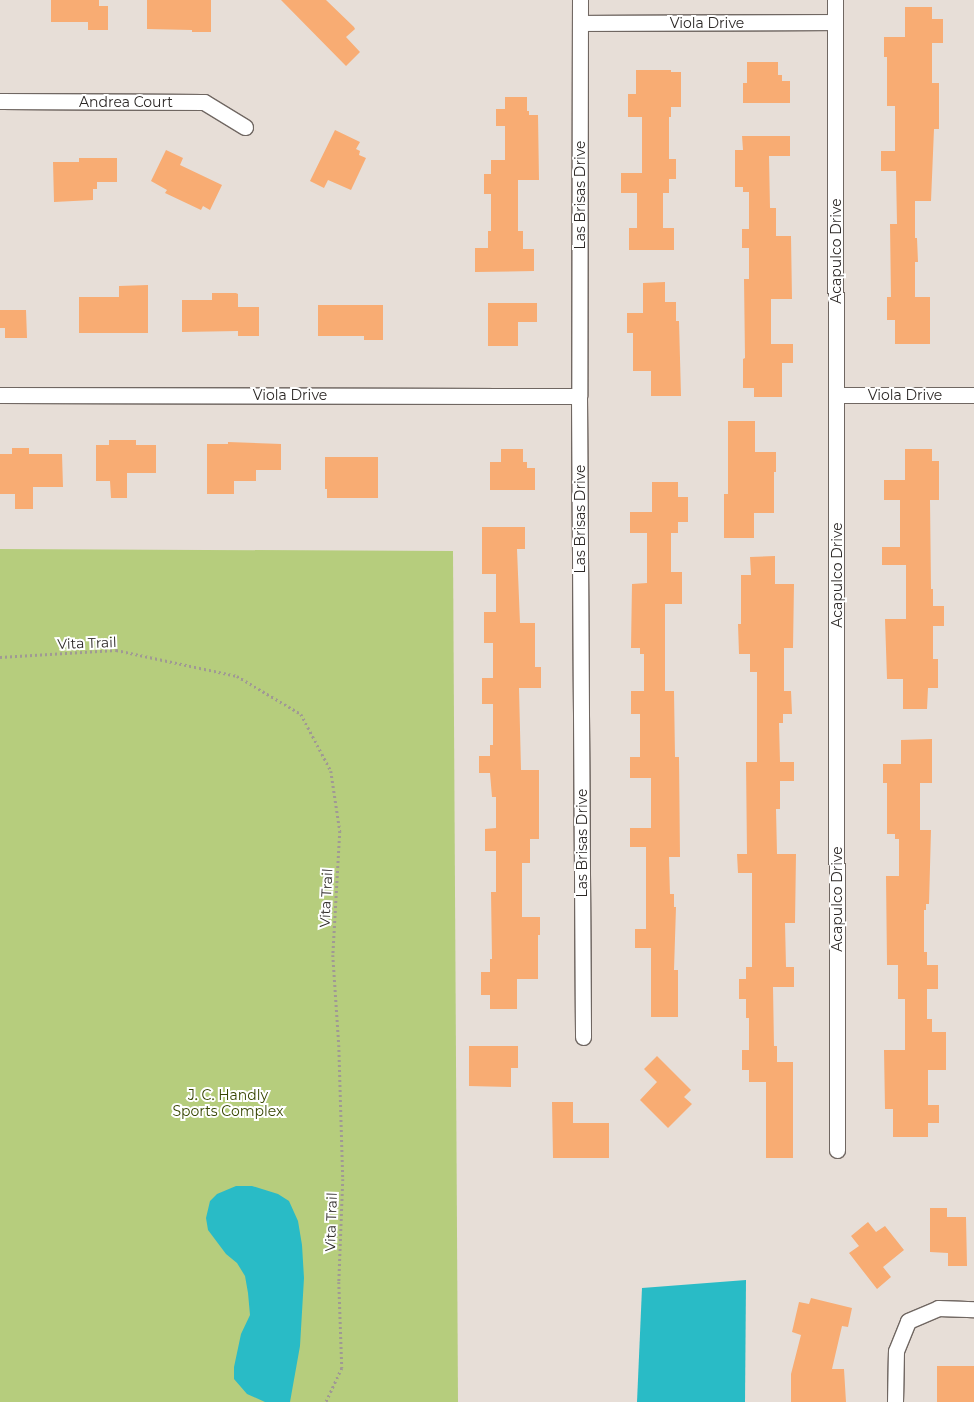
<!DOCTYPE html>
<style>
body{margin:0}
#map{position:relative;width:974px;height:1402px;overflow:hidden;background:#e7ded7;font-family:Montserrat,sans-serif}
div>[style]{position:absolute}
.green>*{inset:0;background:#b6cd7d}
.water>*{inset:0;background:#29bbc6}
.building>*{inset:0;background:#f8ac73}
.path>*{height:2.5px;margin-top:-1.25px;transform-origin:0;background:repeating-linear-gradient(90deg,#a09994 0 2px,transparent 0 5px)}
.roads{filter:drop-shadow(1px 0 #706762) drop-shadow(-1px 0 #706762) drop-shadow(0 1px #706762) drop-shadow(0 -1px #706762)}
.minor>*{height:15px;margin:-7.5px;padding:0 7.5px;transform-origin:7.5px;border-radius:7.5px;background:#fff}
span{translate:-50% -50%;white-space:nowrap;text-align:center;line-height:1.15;-webkit-text-stroke:4px #fff;paint-order:stroke}
.street-label{font-size:14px;color:#2c2826}
.park-label{font-size:14px;color:#384603}
</style>
<div id="map">
<div class="green">
<div style="clip-path:polygon(0 549px,453px 551px,458px 1402px,0 1402px)"></div>
</div>
<div class="water">
<div style="clip-path:polygon(236px 1186px,252px 1186px,278px 1194px,289px 1201px,298px 1221px,302px 1245px,304px 1278px,300px 1346px,290px 1402px,265px 1402px,247px 1394px,234px 1379px,234px 1367px,241px 1334px,250px 1315px,248px 1293px,245px 1276px,237px 1263px,226px 1254px,208px 1230px,206px 1218px,210px 1201px,217px 1194px)"></div>
<div style="clip-path:polygon(746px 1280px,745px 1402px,637px 1402px,642px 1288px)"></div>
</div>
<div class="building">
<div style="clip-path:polygon(51px 0,99px 0,99px 6px,108px 6px,108px 30px,88px 30px,88px 22px,51px 22px)"></div>
<div style="clip-path:polygon(147px 0,211px 0,211px 32px,192px 32px,192px 30px,147px 29px)"></div>
<div style="clip-path:polygon(281px 0,326px 0,354px 27px,355px 29px,346px 37px,360px 52px,346px 66px)"></div>
<div style="clip-path:polygon(905px 7px,932px 7px,932px 19px,943px 19px,943px 43px,932px 43px,932px 83px,939px 83px,939px 129px,934px 129px,931px 201px,915px 201px,915px 238px,917px 238px,918px 262px,915px 262px,915px 297px,930px 297px,930px 344px,895px 344px,895px 320px,887px 320px,887px 297px,891px 297px,890px 224px,897px 224px,896px 171px,881px 171px,881px 151px,895px 151px,895px 106px,887px 106px,887px 57px,884px 57px,884px 37px,905px 37px)"></div>
<div style="clip-path:polygon(747px 62px,778px 62px,778px 75px,782px 75px,782px 81px,790px 81px,790px 103px,743px 103px,743px 83px,747px 83px)"></div>
<div style="clip-path:polygon(636px 70px,671px 70px,671px 72px,681px 72px,681px 107px,671px 107px,671px 117px,669px 117px,669px 159px,676px 159px,676px 179px,669px 179px,669px 193px,663px 193px,663px 228px,674px 228px,674px 250px,629px 250px,629px 228px,637px 228px,637px 193px,621px 193px,621px 173px,642px 173px,642px 117px,628px 117px,628px 94px,636px 94px)"></div>
<div style="clip-path:polygon(505px 97px,527px 97px,527px 111px,529px 111px,529px 115px,538px 115px,539px 180px,518px 180px,518px 231px,523px 231px,523px 249px,534px 249px,534px 271px,475px 272px,475px 248px,488px 248px,488px 231px,491px 231px,491px 194px,484px 194px,484px 174px,491px 174px,491px 160px,505px 160px,505px 126px,496px 126px,496px 109px,505px 109px)"></div>
<div style="clip-path:polygon(335px 130px,360px 142px,356px 149px,360px 151px,359px 155px,366px 158px,351px 190px,328px 180px,324px 188px,310px 181px)"></div>
<div style="clip-path:polygon(742px 136px,790px 136px,790px 156px,769px 156px,770px 208px,776px 208px,776px 236px,791px 236px,792px 299px,771px 299px,771px 344px,793px 344px,793px 363px,782px 363px,782px 397px,754px 397px,754px 388px,743px 388px,743px 359px,745px 358px,744px 279px,749px 279px,749px 248px,742px 248px,742px 229px,749px 229px,749px 192px,743px 192px,743px 187px,735px 187px,735px 150px,743px 150px)"></div>
<div style="clip-path:polygon(166px 150px,183px 158px,180px 165px,222px 185px,210px 210px,203px 206px,201px 210px,165px 193px,167px 190px,151px 181px)"></div>
<div style="clip-path:polygon(79px 158px,117px 158px,117px 182px,97px 182px,97px 189px,93px 189px,93px 200px,54px 202px,53px 162px,79px 162px)"></div>
<div style="clip-path:polygon(665px 282px,665px 302px,676px 302px,676px 321px,679px 321px,681px 396px,651px 396px,651px 371px,633px 371px,633px 333px,627px 333px,627px 313px,643px 313px,643px 283px)"></div>
<div style="clip-path:polygon(148px 285px,148px 333px,79px 333px,79px 297px,119px 297px,119px 286px)"></div>
<div style="clip-path:polygon(212px 293px,236px 293px,238px 294px,238px 307px,259px 307px,259px 336px,238px 336px,238px 331px,182px 332px,182px 300px,212px 300px)"></div>
<div style="clip-path:polygon(488px 303px,537px 303px,537px 322px,518px 322px,518px 346px,488px 346px)"></div>
<div style="clip-path:polygon(318px 305px,383px 305px,383px 340px,364px 340px,364px 336px,318px 336px)"></div>
<div style="clip-path:polygon(0 310px,26px 310px,27px 338px,5px 338px,5px 328px,0 328px)"></div>
<div style="clip-path:polygon(728px 421px,755px 421px,755px 452px,776px 452px,776px 472px,774px 472px,774px 513px,754px 513px,754px 538px,724px 538px,724px 494px,728px 494px)"></div>
<div style="clip-path:polygon(109px 440px,136px 440px,136px 445px,156px 445px,156px 473px,127px 473px,127px 498px,111px 498px,110px 481px,96px 481px,96px 445px,109px 445px)"></div>
<div style="clip-path:polygon(228px 442px,281px 444px,281px 470px,256px 470px,256px 481px,234px 481px,234px 494px,207px 494px,207px 444px,228px 444px)"></div>
<div style="clip-path:polygon(12px 448px,29px 448px,29px 454px,62px 454px,63px 487px,33px 487px,33px 509px,15px 509px,15px 494px,0 494px,0 454px,12px 454px)"></div>
<div style="clip-path:polygon(501px 449px,523px 449px,523px 462px,527px 462px,527px 468px,535px 468px,535px 490px,490px 490px,490px 462px,501px 462px)"></div>
<div style="clip-path:polygon(905px 449px,932px 449px,932px 461px,939px 461px,939px 500px,930px 500px,931px 589px,933px 589px,933px 606px,944px 606px,944px 626px,933px 626px,933px 659px,938px 659px,938px 688px,928px 688px,927px 709px,903px 709px,903px 679px,887px 679px,885px 619px,906px 619px,906px 565px,882px 565px,882px 547px,900px 547px,900px 500px,884px 500px,884px 480px,905px 480px)"></div>
<div style="clip-path:polygon(325px 457px,378px 457px,378px 498px,327px 498px,327px 489px,325px 489px)"></div>
<div style="clip-path:polygon(652px 482px,678px 482px,678px 497px,688px 497px,688px 522px,678px 522px,678px 533px,671px 533px,671px 572px,682px 572px,682px 604px,665px 604px,665px 691px,674px 691px,675px 757px,679px 757px,680px 857px,669px 857px,670px 894px,674px 894px,674px 907px,676px 907px,674px 970px,678px 970px,678px 1017px,651px 1017px,651px 948px,635px 948px,635px 929px,646px 929px,646px 847px,630px 847px,630px 828px,651px 828px,651px 778px,630px 778px,630px 757px,640px 757px,640px 714px,631px 714px,631px 691px,644px 691px,644px 654px,640px 654px,640px 648px,631px 648px,632px 584px,647px 583px,647px 533px,630px 533px,630px 512px,652px 512px)"></div>
<div style="clip-path:polygon(482px 527px,525px 527px,525px 549px,517px 549px,520px 623px,535px 623px,535px 667px,541px 667px,541px 688px,519px 688px,521px 770px,539px 770px,539px 839px,530px 839px,530px 863px,522px 863px,522px 917px,540px 917px,540px 935px,538px 935px,538px 979px,517px 979px,517px 1009px,490px 1009px,490px 995px,481px 995px,481px 972px,490px 972px,490px 959px,492px 959px,491px 892px,496px 892px,496px 851px,485px 851px,485px 829px,496px 828px,496px 797px,492px 797px,490px 773px,479px 773px,479px 756px,490px 756px,490px 745px,493px 745px,493px 704px,482px 704px,482px 678px,493px 678px,493px 643px,484px 643px,484px 612px,496px 612px,496px 574px,482px 574px)"></div>
<div style="clip-path:polygon(775px 556px,775px 584px,794px 584px,793px 648px,784px 648px,784px 691px,791px 691px,792px 714px,783px 714px,783px 723px,779px 723px,780px 762px,794px 762px,794px 781px,780px 781px,780px 809px,776px 809px,777px 854px,796px 854px,795px 923px,785px 923px,786px 967px,794px 967px,794px 987px,773px 987px,774px 1046px,777px 1046px,777px 1062px,793px 1062px,793px 1158px,766px 1158px,766px 1082px,749px 1082px,749px 1070px,742px 1070px,742px 1050px,749px 1050px,749px 1018px,746px 1018px,746px 999px,739px 999px,739px 979px,746px 979px,746px 967px,752px 967px,752px 873px,738px 873px,737px 854px,747px 854px,746px 762px,757px 762px,757px 672px,750px 672px,750px 654px,739px 654px,738px 624px,741px 624px,741px 575px,751px 575px,750px 557px)"></div>
<div style="clip-path:polygon(932px 739px,932px 783px,920px 783px,920px 830px,931px 830px,929px 904px,926px 904px,926px 910px,924px 910px,924px 952px,927px 952px,927px 965px,938px 965px,938px 989px,927px 989px,927px 1019px,932px 1019px,932px 1032px,946px 1032px,946px 1070px,928px 1070px,928px 1105px,939px 1105px,939px 1123px,928px 1123px,928px 1137px,893px 1137px,893px 1109px,885px 1109px,884px 1050px,905px 1050px,905px 999px,898px 999px,898px 965px,887px 965px,886px 876px,899px 876px,899px 839px,895px 839px,895px 834px,887px 834px,887px 783px,883px 783px,883px 764px,901px 764px,901px 740px)"></div>
<div style="clip-path:polygon(469px 1046px,518px 1046px,518px 1068px,511px 1068px,511px 1087px,469px 1086px)"></div>
<div style="clip-path:polygon(657px 1056px,691px 1090px,684px 1097px,692px 1104px,668px 1128px,640px 1100px,657px 1082px,644px 1069px)"></div>
<div style="clip-path:polygon(552px 1102px,573px 1102px,573px 1123px,609px 1123px,609px 1158px,553px 1158px)"></div>
<div style="clip-path:polygon(930px 1208px,947px 1208px,947px 1217px,966px 1217px,967px 1266px,948px 1266px,948px 1253px,930px 1252px)"></div>
<div style="clip-path:polygon(868px 1222px,876px 1232px,885px 1226px,904px 1250px,883px 1267px,891px 1277px,877px 1289px,849px 1253px,859px 1246px,851px 1236px)"></div>
<div style="clip-path:polygon(811px 1298px,852px 1308px,848px 1327px,842px 1326px,832px 1369px,844px 1369px,846px 1402px,791px 1402px,791px 1374px,801px 1335px,792px 1332px,799px 1302px,809px 1304px)"></div>
<div style="clip-path:polygon(937px 1366px,974px 1366px,974px 1402px,937px 1402px)"></div>
</div>
<div class="path">
<div style="left:0;top:657px;width:116px;rotate:-3.5deg"></div>
<div style="left:116px;top:650px;width:124px;rotate:12.1deg"></div>
<div style="left:237px;top:676px;width:74px;rotate:30.7deg"></div>
<div style="left:301px;top:714px;width:64px;rotate:62.2deg"></div>
<div style="left:331px;top:771px;width:61px;rotate:81.5deg"></div>
<div style="left:340px;top:831px;width:124px;rotate:93.2deg"></div>
<div style="left:333px;top:955px;width:90px;rotate:86.2deg"></div>
<div style="left:339px;top:1045px;width:134px;rotate:88.3deg"></div>
<div style="left:343px;top:1179px;width:103px;rotate:92.2deg"></div>
<div style="left:339px;top:1282px;width:86px;rotate:88deg"></div>
<div style="left:342px;top:1368px;width:38px;rotate:115deg"></div>
</div>
<div class="roads">
<div class="minor">
<div style="left:580px;top:0;width:396px;rotate:90.1deg"></div>
<div style="left:579px;top:396px;width:641px;rotate:89.64deg"></div>
<div style="left:835px;top:0;width:1150px;rotate:89.9deg"></div>
<div style="left:580px;top:23px;width:255px;rotate:-0.2deg"></div>
<div style="left:0;top:101px;width:204px;rotate:0.3deg"></div>
<div style="left:204px;top:102px;width:48px;rotate:31.4deg"></div>
<div style="left:0;top:395px;width:579px;rotate:0.1deg"></div>
<div style="left:837px;top:395px;width:137px"></div>
<div style="left:895px;top:1402px;width:51px;rotate:-88.9deg"></div>
<div style="left:896px;top:1351px;width:32px;rotate:-68deg"></div>
<div style="left:908px;top:1321px;width:33px;rotate:-23deg"></div>
<div style="left:938px;top:1308px;width:36px;rotate:2deg"></div>
</div>
</div>
<div class="street-label">
<span style="left:707px;top:23px">Viola Drive</span>
<span style="left:126px;top:102px">Andrea Court</span>
<span style="left:580px;top:195px;rotate:-90deg">Las Brisas Drive</span>
<span style="left:836px;top:251px;rotate:-90deg">Acapulco Drive</span>
<span style="left:290px;top:395px">Viola Drive</span>
<span style="left:905px;top:395px">Viola Drive</span>
<span style="left:580px;top:519px;rotate:-90deg">Las Brisas Drive</span>
<span style="left:837px;top:575px;rotate:-90deg">Acapulco Drive</span>
<span style="left:87px;top:643px;rotate:-2deg">Vita Trail</span>
<span style="left:582px;top:843px;rotate:-90deg">Las Brisas Drive</span>
<span style="left:326px;top:898px;rotate:-87deg">Vita Trail</span>
<span style="left:837px;top:899px;rotate:-90deg">Acapulco Drive</span>
<span style="left:331px;top:1222px;rotate:-88deg">Vita Trail</span>
</div>
<div class="park-label">
<span style="left:228px;top:1103px">J. C. Handly<br>Sports Complex</span>
</div>
</div>
